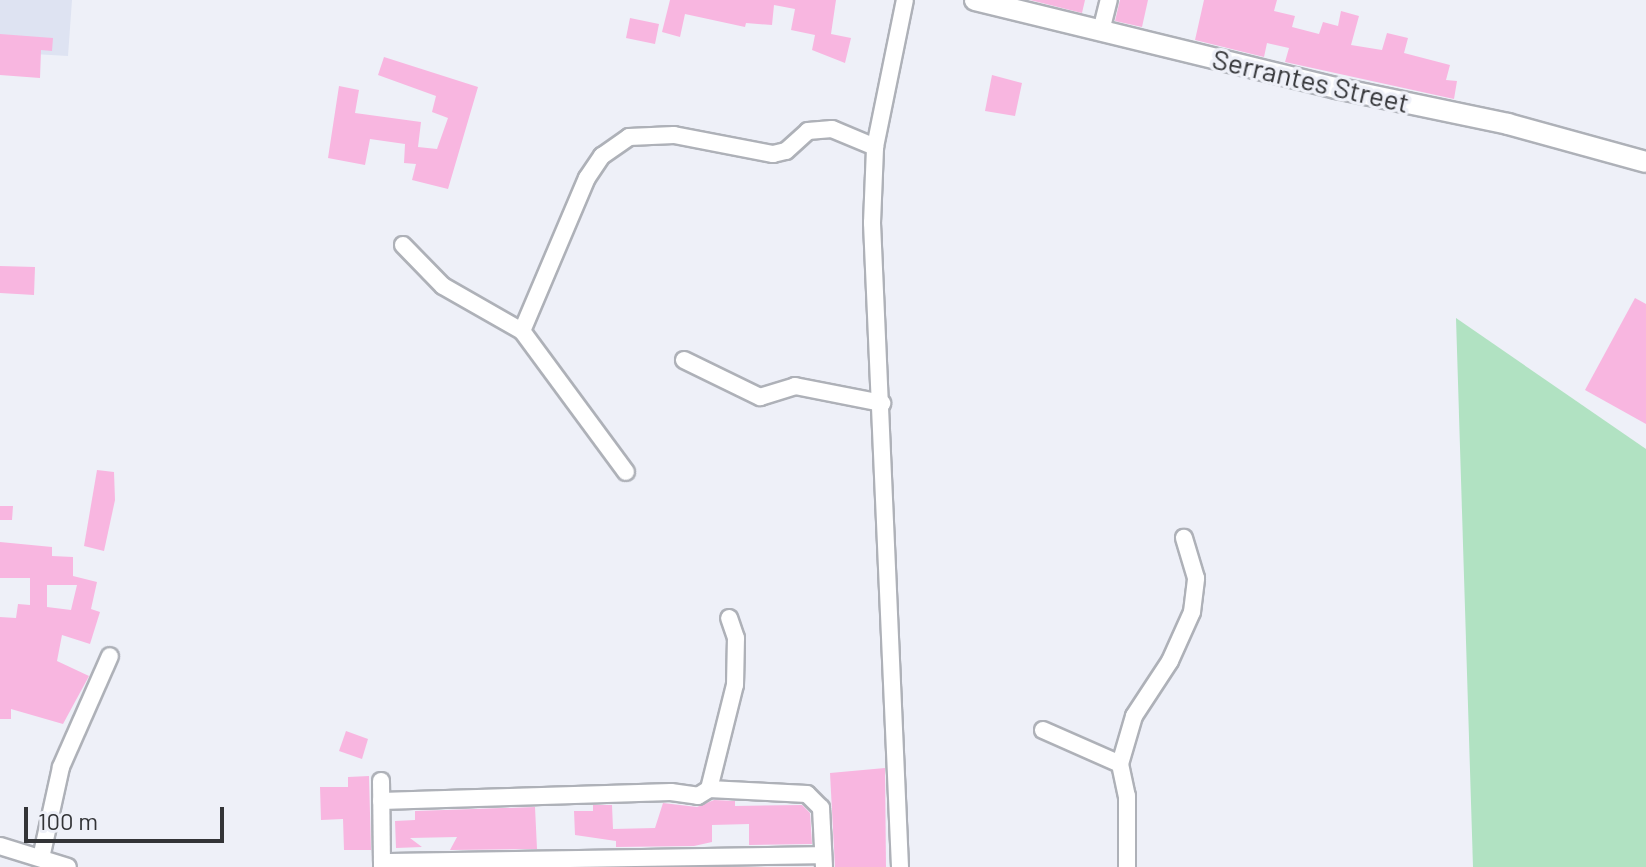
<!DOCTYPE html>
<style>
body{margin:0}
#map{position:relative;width:1646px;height:867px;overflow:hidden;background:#eef0f8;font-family:Barlow,sans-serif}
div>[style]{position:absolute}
.built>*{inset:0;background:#dee3f2}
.green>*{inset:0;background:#b1e2c2}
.building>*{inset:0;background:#f8b6e0}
.roads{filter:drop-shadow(2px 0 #aeb1b8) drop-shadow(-2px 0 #aeb1b8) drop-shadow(0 2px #aeb1b8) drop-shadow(0 -2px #aeb1b8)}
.minor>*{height:16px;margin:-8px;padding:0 8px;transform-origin:8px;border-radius:8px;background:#fff}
.major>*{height:20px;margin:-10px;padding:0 10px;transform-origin:10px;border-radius:10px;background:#fff}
span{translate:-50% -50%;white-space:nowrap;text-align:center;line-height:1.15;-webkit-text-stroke:7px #eef0f8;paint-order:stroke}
.street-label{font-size:28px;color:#333437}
.scale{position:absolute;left:24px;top:807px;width:200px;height:36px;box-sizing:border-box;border:4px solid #333437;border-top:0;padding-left:10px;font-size:24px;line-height:28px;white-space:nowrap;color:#333437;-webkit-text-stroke:6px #eef0f8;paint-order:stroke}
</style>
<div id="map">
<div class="built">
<div style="clip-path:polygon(0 0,72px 0,68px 56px,0 52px)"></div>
</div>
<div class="green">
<div style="clip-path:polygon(1456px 318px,1646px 449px,1646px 867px,1473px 867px)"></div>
</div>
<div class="building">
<div style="clip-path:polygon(670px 0,836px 0,831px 34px,851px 38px,845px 63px,812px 50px,815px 35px,791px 30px,795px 9px,774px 5px,772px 25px,746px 23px,745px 27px,685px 14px,680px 37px,662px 32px)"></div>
<div style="clip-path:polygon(1030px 0,1085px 0,1082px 13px)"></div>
<div style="clip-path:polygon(1120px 0,1148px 0,1142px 27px,1115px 21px)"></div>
<div style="clip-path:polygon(1204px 0,1277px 0,1274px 11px,1295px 16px,1292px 27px,1319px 34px,1323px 22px,1338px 26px,1341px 11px,1359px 16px,1351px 45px,1382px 50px,1387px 33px,1408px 38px,1404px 53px,1450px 65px,1446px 80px,1457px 81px,1454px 99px,1285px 62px,1289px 48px,1267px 43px,1264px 57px,1195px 40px)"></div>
<div style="clip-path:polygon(630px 18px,659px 24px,655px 44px,626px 38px)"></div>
<div style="clip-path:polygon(0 34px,53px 38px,52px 51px,41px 50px,40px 78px,0 75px)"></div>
<div style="clip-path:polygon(384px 57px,478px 87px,448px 189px,412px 180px,416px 164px,404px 163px,405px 144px,370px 139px,365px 165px,328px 158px,339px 86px,359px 90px,355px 113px,421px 122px,418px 147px,437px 149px,448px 118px,432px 112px,436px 96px,378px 75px)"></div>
<div style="clip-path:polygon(992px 75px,1022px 83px,1015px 116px,985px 111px)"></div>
<div style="clip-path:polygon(0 266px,35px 267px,34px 295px,0 293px)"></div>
<div style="clip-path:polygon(1635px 298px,1646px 304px,1646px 424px,1585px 390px)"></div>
<div style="clip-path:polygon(97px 470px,114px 472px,115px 500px,104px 551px,84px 546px)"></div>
<div style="clip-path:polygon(0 506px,13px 506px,12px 520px,0 520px)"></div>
<div style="clip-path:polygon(evenodd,0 542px,52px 547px,52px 556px,73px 557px,73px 576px,97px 582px,91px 609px,100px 612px,90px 644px,62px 635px,57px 661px,89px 676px,63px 724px,11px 709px,11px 719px,0 719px,0 617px,16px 618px,18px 604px,30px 605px,30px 578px,0 578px,0 542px,47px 585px,77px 585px,71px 610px,47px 607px,47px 585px)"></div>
<div style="clip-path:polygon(346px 731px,368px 739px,362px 759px,339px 751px)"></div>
<div style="clip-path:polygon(885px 768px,886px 867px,835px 867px,830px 773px)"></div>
<div style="clip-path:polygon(369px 776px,371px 850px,344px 850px,343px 819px,321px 820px,320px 787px,348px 787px,348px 777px)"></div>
<div style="clip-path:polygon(714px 800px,735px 801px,735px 806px,802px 805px,810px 813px,812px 844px,749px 845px,749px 824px,712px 825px,712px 842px,694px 846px,616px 847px,616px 841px,575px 835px,574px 811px,593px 811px,593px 805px,612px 805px,613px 829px,655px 828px,663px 803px,697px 807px)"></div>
<div style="clip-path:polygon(535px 807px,537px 849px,450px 850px,457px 837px,410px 838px,422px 847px,396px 848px,395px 821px,415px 820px,415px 811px)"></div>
</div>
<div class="roads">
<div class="minor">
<div style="left:1101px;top:31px;width:32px;rotate:-76deg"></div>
<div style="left:403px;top:245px;width:57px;rotate:45.7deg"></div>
<div style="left:443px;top:286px;width:91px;rotate:29.7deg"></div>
<div style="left:522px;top:331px;width:166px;rotate:-67deg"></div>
<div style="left:587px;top:178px;width:27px;rotate:-56deg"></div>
<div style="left:602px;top:156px;width:33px;rotate:-35deg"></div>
<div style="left:629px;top:137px;width:45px;rotate:-2.5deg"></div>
<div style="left:674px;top:135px;width:101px;rotate:10.9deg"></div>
<div style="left:773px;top:154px;width:13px;rotate:-13deg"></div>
<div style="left:786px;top:151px;width:30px;rotate:-42deg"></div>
<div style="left:808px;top:131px;width:24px;rotate:-5deg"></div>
<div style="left:832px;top:129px;width:47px;rotate:22.7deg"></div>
<div style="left:522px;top:331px;width:175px;rotate:53.6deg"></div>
<div style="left:684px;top:360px;width:85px;rotate:26deg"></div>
<div style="left:760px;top:397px;width:37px;rotate:-17deg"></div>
<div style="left:795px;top:386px;width:89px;rotate:11.1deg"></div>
<div style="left:1043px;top:730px;width:84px;rotate:23.8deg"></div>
<div style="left:1120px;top:764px;width:33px;rotate:78deg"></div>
<div style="left:1127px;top:796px;width:71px;rotate:90deg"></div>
<div style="left:1120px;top:764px;width:50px;rotate:-73.7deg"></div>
<div style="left:1134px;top:716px;width:66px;rotate:-56.8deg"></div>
<div style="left:1170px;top:661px;width:54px;rotate:-65.8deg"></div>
<div style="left:1192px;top:612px;width:34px;rotate:-83deg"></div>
<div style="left:1196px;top:578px;width:42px;rotate:-106.7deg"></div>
<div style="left:381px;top:781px;width:86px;rotate:89.3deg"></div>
<div style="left:709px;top:789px;width:107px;rotate:-76deg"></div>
<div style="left:735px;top:685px;width:47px;rotate:-88.8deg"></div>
<div style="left:736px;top:638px;width:21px;rotate:-109deg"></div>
<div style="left:381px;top:801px;width:290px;rotate:-1.8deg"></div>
<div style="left:671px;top:792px;width:27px;rotate:8deg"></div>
<div style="left:698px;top:796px;width:13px;rotate:-32deg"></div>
<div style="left:709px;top:789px;width:98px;rotate:2.9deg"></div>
<div style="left:807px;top:794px;width:20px;rotate:45deg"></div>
<div style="left:821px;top:808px;width:59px;rotate:87.1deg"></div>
<div style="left:0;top:846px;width:71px;rotate:17.2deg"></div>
<div style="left:41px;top:858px;width:93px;rotate:-77.6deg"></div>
<div style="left:61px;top:767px;width:121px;rotate:-66.2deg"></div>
<div style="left:382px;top:862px;width:441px;rotate:-0.9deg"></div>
<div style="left:900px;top:867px;width:645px;rotate:-92.49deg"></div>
<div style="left:872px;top:223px;width:76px;rotate:-87.7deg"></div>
<div style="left:875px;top:147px;width:150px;rotate:-78.5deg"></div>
</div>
<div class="major">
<div style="left:975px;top:0;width:372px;rotate:13.7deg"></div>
<div style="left:1336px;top:88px;width:176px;rotate:11.8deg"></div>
<div style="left:1508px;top:124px;width:143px;rotate:15.4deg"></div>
</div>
</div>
<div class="street-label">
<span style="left:1311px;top:80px;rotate:13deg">Serrantes Street</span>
</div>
<div class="scale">100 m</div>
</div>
